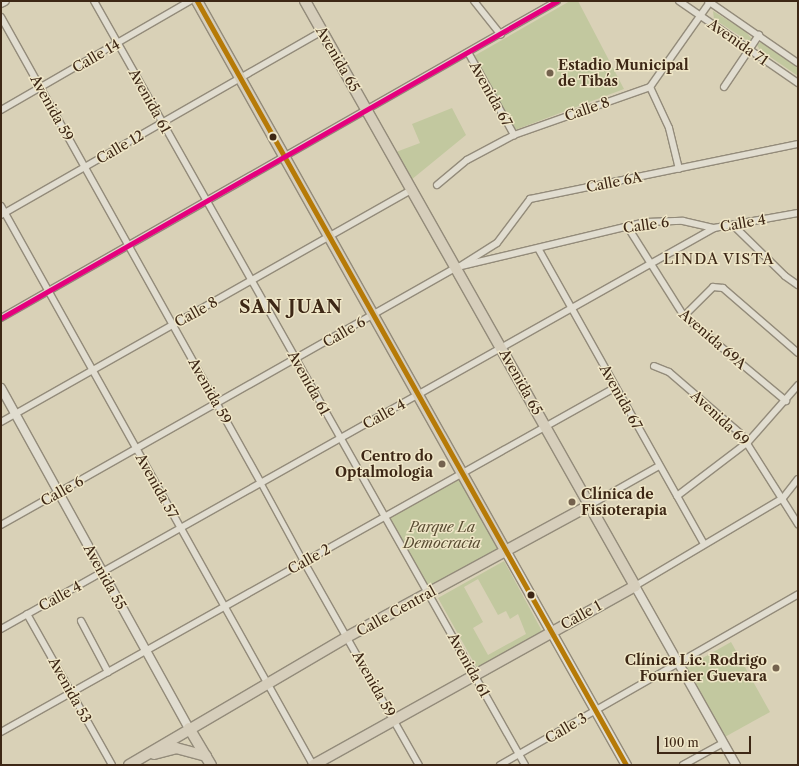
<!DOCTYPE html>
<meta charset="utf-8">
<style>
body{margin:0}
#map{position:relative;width:799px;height:766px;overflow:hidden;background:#d9d1b7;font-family:"Libre Caslon Text",serif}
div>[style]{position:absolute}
.green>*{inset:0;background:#c2c89f}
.roads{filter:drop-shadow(1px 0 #938b7a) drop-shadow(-1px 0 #938b7a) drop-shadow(0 1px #938b7a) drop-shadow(0 -1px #938b7a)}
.pedestrian>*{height:4.5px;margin:-2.25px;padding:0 2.25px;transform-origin:2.25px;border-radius:2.25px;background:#e1ddd0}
.minor>*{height:6px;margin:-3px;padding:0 3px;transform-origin:3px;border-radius:3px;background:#e1ddd0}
.tertiary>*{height:8px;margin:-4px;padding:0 4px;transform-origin:4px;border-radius:4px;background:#e1ddd0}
.secondary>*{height:9px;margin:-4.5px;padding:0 4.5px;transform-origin:4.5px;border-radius:4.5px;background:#e1ddd0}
.primary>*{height:10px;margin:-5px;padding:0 5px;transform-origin:5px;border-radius:5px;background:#d6cebb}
.bus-1>*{height:5px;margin:-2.5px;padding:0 2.5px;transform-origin:2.5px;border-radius:2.5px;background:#b67a07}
.bus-2>*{height:5px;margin:-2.5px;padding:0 2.5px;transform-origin:2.5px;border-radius:2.5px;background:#e5007d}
.dots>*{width:11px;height:11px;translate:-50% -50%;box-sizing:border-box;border:2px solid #efe6c7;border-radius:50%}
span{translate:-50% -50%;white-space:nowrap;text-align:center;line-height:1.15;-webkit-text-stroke:3px #efe6c7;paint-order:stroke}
.street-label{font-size:14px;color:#3d2715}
.poi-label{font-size:14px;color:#3d2715;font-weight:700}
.left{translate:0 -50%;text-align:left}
.right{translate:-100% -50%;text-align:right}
.park-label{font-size:14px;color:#5a4d33;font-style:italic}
.neighbourhood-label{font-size:15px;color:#3d2715;letter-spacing:1px}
.district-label{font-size:18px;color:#3d2715;font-weight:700;letter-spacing:1px}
.frame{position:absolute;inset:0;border:2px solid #3d2715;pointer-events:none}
.scale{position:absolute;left:657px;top:736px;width:94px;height:18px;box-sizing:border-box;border:2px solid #3d2715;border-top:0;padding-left:5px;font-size:12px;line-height:14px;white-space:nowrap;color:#3d2715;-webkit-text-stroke:3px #efe6c7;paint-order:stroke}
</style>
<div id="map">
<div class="green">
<div style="clip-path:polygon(570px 1px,578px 1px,624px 89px,515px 130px,474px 56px)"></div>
<div style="clip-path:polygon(713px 11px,745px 31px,752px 39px,748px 41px,714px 19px)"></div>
<div style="clip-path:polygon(761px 42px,798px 68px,798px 76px,760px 50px,757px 45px)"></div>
<div style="clip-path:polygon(452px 108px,466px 135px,411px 180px,396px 152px,420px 143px,412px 124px)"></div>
<div style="clip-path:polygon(461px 477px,500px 549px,426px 590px,387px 520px)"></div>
<div style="clip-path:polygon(evenodd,504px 561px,542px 631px,477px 668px,438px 598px,504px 561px,478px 579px,498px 615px,506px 611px,510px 619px,518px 614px,526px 634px,488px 655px,473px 628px,483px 622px,464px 587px,478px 579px)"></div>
<div style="clip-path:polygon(731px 642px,770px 712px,723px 738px,685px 668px)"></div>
</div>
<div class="roads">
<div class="pedestrian">
<div style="left:261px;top:483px;width:90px;rotate:61.4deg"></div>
</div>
<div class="minor">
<div style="left:94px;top:1px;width:877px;rotate:60.57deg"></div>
<div style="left:474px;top:1px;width:43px;rotate:51.5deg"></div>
<div style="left:679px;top:1px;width:145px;rotate:34.6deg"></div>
<div style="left:708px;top:1px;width:109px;rotate:34.6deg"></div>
<div style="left:1px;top:17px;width:534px;rotate:60.84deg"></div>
<div style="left:469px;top:54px;width:93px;rotate:60.9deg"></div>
<div style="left:650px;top:87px;width:45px;rotate:65.1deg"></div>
<div style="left:669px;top:128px;width:42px;rotate:76.3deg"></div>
<div style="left:724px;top:87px;width:63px;rotate:-56.1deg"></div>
<div style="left:1px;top:110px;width:218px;rotate:-30deg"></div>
<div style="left:437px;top:185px;width:39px;rotate:-40deg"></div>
<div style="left:467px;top:160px;width:53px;rotate:-28deg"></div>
<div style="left:514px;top:135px;width:144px;rotate:-19.4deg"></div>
<div style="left:650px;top:87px;width:104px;rotate:-54.8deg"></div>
<div style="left:1px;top:206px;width:640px;rotate:60.83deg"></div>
<div style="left:1px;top:215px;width:370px;rotate:-29.8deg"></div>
<div style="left:627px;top:226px;width:107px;rotate:57.7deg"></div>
<div style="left:684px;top:316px;width:133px;rotate:39.8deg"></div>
<div style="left:734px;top:226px;width:71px;rotate:44.4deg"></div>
<div style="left:785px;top:276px;width:16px;rotate:35deg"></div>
<div style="left:539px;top:250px;width:337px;rotate:60.7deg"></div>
<div style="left:462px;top:265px;width:41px;rotate:-32.2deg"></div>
<div style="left:497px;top:243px;width:55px;rotate:-53.1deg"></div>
<div style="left:530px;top:199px;width:274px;rotate:-11.6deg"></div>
<div style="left:684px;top:316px;width:41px;rotate:-45deg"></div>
<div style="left:713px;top:287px;width:10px;rotate:6deg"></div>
<div style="left:723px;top:288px;width:99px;rotate:40.9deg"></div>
<div style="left:1px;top:318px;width:640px;rotate:-29.69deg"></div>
<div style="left:654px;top:366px;width:16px;rotate:22deg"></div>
<div style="left:669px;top:372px;width:95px;rotate:40.7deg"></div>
<div style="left:741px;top:434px;width:107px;rotate:57.7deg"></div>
<div style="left:1px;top:422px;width:473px;rotate:-29.5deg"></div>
<div style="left:677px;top:496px;width:89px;rotate:-37.3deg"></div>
<div style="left:748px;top:442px;width:76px;rotate:-48.7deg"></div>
<div style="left:590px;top:505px;width:79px;rotate:-29.5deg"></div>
<div style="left:1px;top:525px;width:524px;rotate:-29.5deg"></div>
<div style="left:457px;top:267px;width:194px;rotate:-13.4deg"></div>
<div style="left:646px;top:222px;width:37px;rotate:-2deg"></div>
<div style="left:683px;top:221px;width:32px;rotate:13deg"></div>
<div style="left:304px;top:562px;width:233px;rotate:60.5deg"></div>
<div style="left:635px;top:586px;width:172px;rotate:-30.7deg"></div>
<div style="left:783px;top:498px;width:24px;rotate:-52deg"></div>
<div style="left:27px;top:614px;width:173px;rotate:60.6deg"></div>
<div style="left:81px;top:621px;width:58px;rotate:62.1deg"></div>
<div style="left:1px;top:629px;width:818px;rotate:-29.35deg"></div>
<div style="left:714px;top:228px;width:85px;rotate:-10.1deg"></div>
<div style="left:1px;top:732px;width:705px;rotate:-29.29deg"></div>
<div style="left:500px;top:765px;width:344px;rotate:-29.8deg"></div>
<div style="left:683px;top:765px;width:46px;rotate:-28.8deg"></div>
</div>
<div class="tertiary">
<div style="left:1px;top:3px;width:4px;rotate:-27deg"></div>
<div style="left:1px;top:388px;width:389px;rotate:61.1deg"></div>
<div style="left:635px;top:586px;width:206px;rotate:60.6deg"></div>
</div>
<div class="secondary">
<div style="left:505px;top:550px;width:247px;rotate:60.6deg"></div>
</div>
<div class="primary">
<div style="left:197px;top:1px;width:629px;rotate:60.71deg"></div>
<div style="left:305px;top:1px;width:672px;rotate:60.57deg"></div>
<div style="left:635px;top:586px;width:368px;rotate:150.9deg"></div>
<div style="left:189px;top:728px;width:43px;rotate:59.3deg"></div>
<div style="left:154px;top:754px;width:23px;rotate:-15deg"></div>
<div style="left:176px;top:748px;width:31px;rotate:15deg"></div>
<div style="left:129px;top:765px;width:253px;rotate:-30.4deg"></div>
<div style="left:347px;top:637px;width:277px;rotate:-28.5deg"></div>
</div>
</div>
<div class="bus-1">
<div style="left:197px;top:1px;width:876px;rotate:60.68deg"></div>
</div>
<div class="bus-2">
<div style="left:1px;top:318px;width:640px;rotate:-29.69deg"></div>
</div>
<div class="dots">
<div style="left:550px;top:73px;background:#74624e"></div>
<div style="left:273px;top:137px;background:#3d2715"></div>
<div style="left:442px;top:464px;background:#74624e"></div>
<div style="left:572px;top:502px;background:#74624e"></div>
<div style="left:531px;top:595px;background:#3d2715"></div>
<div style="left:776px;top:668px;background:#74624e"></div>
</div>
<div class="street-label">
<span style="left:738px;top:42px;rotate:35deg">Avenida 71</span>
<span style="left:96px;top:56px;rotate:-30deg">Calle 14</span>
<span style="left:338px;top:59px;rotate:60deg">Avenida 65</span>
<span style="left:491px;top:94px;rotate:61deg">Avenida 67</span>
<span style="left:150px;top:101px;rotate:61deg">Avenida 61</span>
<span style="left:52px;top:108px;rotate:61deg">Avenida 59</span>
<span style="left:587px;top:109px;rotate:-19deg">Calle 8</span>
<span style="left:120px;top:147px;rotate:-30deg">Calle 12</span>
<span style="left:614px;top:182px;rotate:-11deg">Calle 6A</span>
<span style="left:743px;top:223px;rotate:-10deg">Calle 4</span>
<span style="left:646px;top:225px;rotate:-8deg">Calle 6</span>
<span style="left:196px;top:312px;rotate:-29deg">Calle 8</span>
<span style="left:344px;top:332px;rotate:-30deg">Calle 6</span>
<span style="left:713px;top:339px;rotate:41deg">Avenida 69A</span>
<span style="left:521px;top:382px;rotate:61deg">Avenida 65</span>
<span style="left:309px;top:383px;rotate:61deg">Avenida 61</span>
<span style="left:210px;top:391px;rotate:61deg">Avenida 59</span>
<span style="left:621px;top:397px;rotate:61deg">Avenida 67</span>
<span style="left:384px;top:414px;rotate:-29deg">Calle 4</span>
<span style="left:720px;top:418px;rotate:43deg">Avenida 69</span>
<span style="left:157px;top:486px;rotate:61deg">Avenida 57</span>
<span style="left:62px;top:491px;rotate:-29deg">Calle 6</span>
<span style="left:309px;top:559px;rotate:-29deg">Calle 2</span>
<span style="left:105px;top:577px;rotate:61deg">Avenida 55</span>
<span style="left:60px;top:596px;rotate:-29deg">Calle 4</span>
<span style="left:396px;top:611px;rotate:-29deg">Calle Central</span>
<span style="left:581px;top:615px;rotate:-29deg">Calle 1</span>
<span style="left:469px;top:665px;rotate:61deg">Avenida 61</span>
<span style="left:374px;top:684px;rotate:61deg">Avenida 59</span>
<span style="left:70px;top:690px;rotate:61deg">Avenida 53</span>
<span style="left:566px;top:728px;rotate:-30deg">Calle 3</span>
</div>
<div class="poi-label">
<span class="left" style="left:558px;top:73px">Estadio Municipal<br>de Tibás</span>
<span class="right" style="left:433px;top:464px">Centro do<br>Optalmologia</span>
<span class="left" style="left:581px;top:502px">Clínica de<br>Fisioterapia</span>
<span class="right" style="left:767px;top:668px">Clínica Lic. Rodrigo<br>Fournier Guevara</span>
</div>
<div class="park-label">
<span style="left:442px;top:535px">Parque La<br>Democracia</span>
</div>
<div class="neighbourhood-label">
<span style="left:719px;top:259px">LINDA VISTA</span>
</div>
<div class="district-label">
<span style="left:291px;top:307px">SAN JUAN</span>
</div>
<div class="frame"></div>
<div class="scale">100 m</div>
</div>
